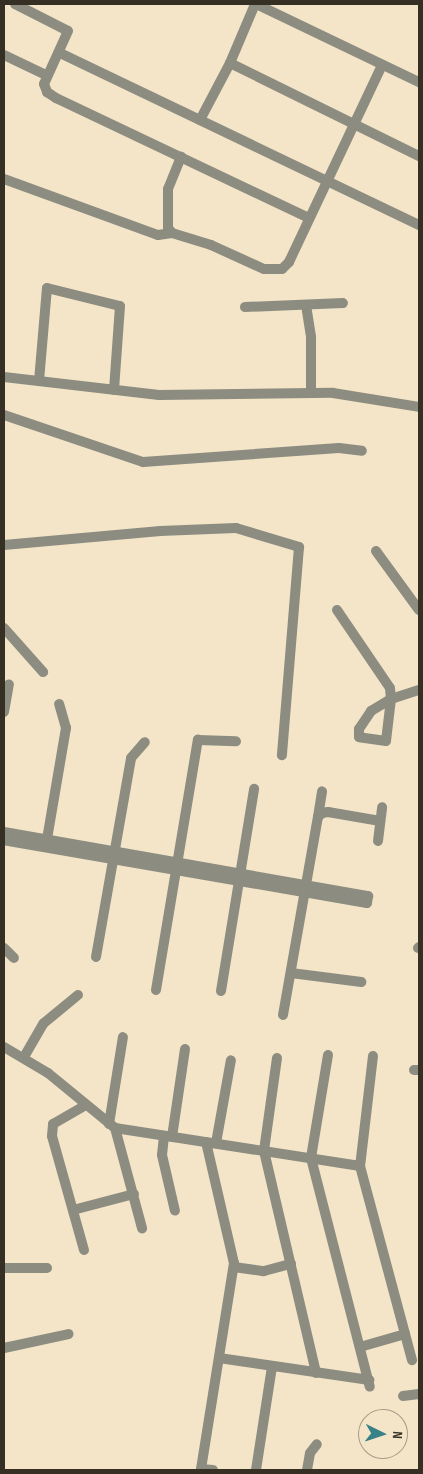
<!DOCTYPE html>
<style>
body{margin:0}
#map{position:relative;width:423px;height:1474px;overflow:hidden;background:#f4e5c9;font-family:"Sofia Sans Condensed",sans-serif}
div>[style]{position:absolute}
.minor>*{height:10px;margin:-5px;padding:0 5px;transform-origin:5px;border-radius:5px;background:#8c8d80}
span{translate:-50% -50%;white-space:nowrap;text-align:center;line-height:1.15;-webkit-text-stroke:5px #f4e5c9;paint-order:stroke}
.frame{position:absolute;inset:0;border:5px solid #352f24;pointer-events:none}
.north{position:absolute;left:358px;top:1409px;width:50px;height:50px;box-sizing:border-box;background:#f4e5c9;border:1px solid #a89c87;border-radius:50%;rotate:94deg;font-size:14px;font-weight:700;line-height:20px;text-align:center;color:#352f24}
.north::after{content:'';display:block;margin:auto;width:18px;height:22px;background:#398189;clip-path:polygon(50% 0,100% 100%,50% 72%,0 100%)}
</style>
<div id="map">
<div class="minor">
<div style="left:15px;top:4px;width:59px;rotate:27deg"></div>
<div style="left:68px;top:31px;width:58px;rotate:114.4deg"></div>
<div style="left:44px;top:84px;width:9px;rotate:69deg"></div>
<div style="left:47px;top:92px;width:11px;rotate:34deg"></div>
<div style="left:56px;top:98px;width:280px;rotate:25.4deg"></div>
<div style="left:256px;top:4px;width:181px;rotate:25.6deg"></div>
<div style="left:60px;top:53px;width:398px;rotate:25.6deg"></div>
<div style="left:4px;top:55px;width:47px;rotate:25.5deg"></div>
<div style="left:230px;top:63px;width:211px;rotate:26.2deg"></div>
<div style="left:200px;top:120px;width:64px;rotate:-62.2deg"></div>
<div style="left:230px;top:63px;width:64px;rotate:-67deg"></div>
<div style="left:4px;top:179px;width:164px;rotate:20deg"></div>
<div style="left:158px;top:235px;width:14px;rotate:-8deg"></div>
<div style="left:172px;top:233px;width:41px;rotate:17.1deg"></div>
<div style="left:211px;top:245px;width:58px;rotate:24.4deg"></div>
<div style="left:264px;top:269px;width:18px"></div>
<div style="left:282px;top:269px;width:10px;rotate:-45deg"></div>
<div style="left:289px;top:262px;width:218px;rotate:-64.7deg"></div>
<div style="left:172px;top:233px;width:6px;rotate:-129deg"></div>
<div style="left:168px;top:228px;width:39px;rotate:-90deg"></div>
<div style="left:168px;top:189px;width:35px;rotate:-68deg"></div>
<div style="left:306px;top:305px;width:33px;rotate:81deg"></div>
<div style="left:311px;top:338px;width:55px;rotate:90deg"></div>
<div style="left:245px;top:307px;width:98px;rotate:-2.3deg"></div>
<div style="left:4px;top:377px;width:156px;rotate:6.6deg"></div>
<div style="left:159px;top:395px;width:174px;rotate:-0.7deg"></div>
<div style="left:333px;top:393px;width:87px;rotate:9.2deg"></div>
<div style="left:39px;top:381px;width:93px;rotate:-85.1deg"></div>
<div style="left:47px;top:288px;width:75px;rotate:13.9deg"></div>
<div style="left:120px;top:306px;width:84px;rotate:94.1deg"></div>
<div style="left:4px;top:415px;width:147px;rotate:18.7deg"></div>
<div style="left:143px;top:462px;width:196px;rotate:-4.1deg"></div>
<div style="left:339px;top:448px;width:23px;rotate:7deg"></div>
<div style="left:4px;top:545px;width:157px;rotate:-5.1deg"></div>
<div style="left:160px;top:531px;width:76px;rotate:-2.3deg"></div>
<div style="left:236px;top:528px;width:66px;rotate:16.8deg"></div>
<div style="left:299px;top:547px;width:209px;rotate:94.7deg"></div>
<div style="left:376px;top:551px;width:73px;rotate:53.9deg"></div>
<div style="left:337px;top:610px;width:94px;rotate:55.8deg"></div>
<div style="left:390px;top:688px;width:11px;rotate:85deg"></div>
<div style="left:391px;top:699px;width:42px;rotate:96.8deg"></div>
<div style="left:386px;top:741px;width:27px;rotate:-172deg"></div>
<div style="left:359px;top:737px;width:8px;rotate:-90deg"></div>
<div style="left:359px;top:729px;width:22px;rotate:-56deg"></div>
<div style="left:371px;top:711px;width:23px;rotate:-31deg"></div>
<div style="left:391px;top:699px;width:29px;rotate:-18deg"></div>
<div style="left:4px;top:628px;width:59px;rotate:48.4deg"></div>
<div style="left:4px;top:712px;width:28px;rotate:-80deg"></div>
<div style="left:318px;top:817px;width:26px;rotate:-81deg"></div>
<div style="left:4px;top:832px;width:370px;rotate:10deg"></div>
<div style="left:368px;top:896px;width:7px;rotate:98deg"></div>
<div style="left:367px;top:903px;width:368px;rotate:-170.2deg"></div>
<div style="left:378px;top:841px;width:34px;rotate:-83deg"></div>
<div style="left:46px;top:845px;width:119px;rotate:-80.3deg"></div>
<div style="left:66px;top:728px;width:25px;rotate:-106deg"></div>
<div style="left:4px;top:948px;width:14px;rotate:45deg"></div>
<div style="left:418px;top:948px;width:1px;rotate:-45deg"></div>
<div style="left:96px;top:957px;width:202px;rotate:-80deg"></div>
<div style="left:131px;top:758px;width:21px;rotate:-49deg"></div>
<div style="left:291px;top:973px;width:71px;rotate:7.3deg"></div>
<div style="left:156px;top:990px;width:254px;rotate:-80.5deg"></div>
<div style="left:198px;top:740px;width:38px;rotate:2deg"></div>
<div style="left:221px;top:991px;width:205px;rotate:-80.7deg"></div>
<div style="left:283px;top:1015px;width:201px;rotate:-80deg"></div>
<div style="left:318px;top:817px;width:6px;rotate:-45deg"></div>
<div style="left:322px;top:813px;width:6px;rotate:-9deg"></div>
<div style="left:328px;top:812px;width:53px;rotate:9.8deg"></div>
<div style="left:4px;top:1047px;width:51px;rotate:30.6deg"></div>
<div style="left:48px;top:1073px;width:87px;rotate:39.4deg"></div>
<div style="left:115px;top:1128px;width:248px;rotate:8.8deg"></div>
<div style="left:328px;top:1055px;width:104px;rotate:99.4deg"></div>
<div style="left:311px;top:1158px;width:236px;rotate:75.6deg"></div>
<div style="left:373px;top:1056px;width:111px;rotate:96.7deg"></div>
<div style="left:360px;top:1166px;width:201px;rotate:75deg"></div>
<div style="left:24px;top:1057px;width:39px;rotate:-60deg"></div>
<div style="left:44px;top:1023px;width:44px;rotate:-39.5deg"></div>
<div style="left:277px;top:1058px;width:94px;rotate:98deg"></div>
<div style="left:264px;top:1151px;width:228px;rotate:76.8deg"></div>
<div style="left:414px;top:1070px;width:5px"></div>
<div style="left:109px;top:1124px;width:88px;rotate:-80.9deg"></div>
<div style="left:115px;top:1128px;width:104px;rotate:74.9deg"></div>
<div style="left:164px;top:1136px;width:19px;rotate:96deg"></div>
<div style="left:162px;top:1155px;width:57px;rotate:76.9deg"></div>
<div style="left:172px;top:1137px;width:89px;rotate:-81.6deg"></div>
<div style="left:206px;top:1142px;width:124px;rotate:77deg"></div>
<div style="left:234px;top:1263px;width:209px;rotate:99.1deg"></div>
<div style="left:201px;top:1469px;width:12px;rotate:5deg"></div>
<div style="left:216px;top:1143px;width:84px;rotate:-79.8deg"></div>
<div style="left:73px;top:1210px;width:63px;rotate:-14.7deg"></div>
<div style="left:84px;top:1250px;width:118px;rotate:-105.7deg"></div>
<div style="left:52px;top:1136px;width:12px;rotate:-85deg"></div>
<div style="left:53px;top:1124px;width:38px;rotate:-30deg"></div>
<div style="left:234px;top:1267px;width:30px;rotate:8deg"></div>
<div style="left:264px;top:1271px;width:28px;rotate:-15deg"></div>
<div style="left:4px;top:1268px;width:43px"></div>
<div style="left:360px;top:1347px;width:47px;rotate:-16.1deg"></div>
<div style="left:4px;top:1348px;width:66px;rotate:-12.2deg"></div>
<div style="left:219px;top:1358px;width:152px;rotate:8.3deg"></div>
<div style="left:403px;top:1396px;width:16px;rotate:-7deg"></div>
<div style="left:256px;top:1470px;width:104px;rotate:-81.2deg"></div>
<div style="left:307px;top:1470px;width:17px;rotate:-80deg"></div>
<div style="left:310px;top:1453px;width:11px;rotate:-52deg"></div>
</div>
<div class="frame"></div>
<div class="north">N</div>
</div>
